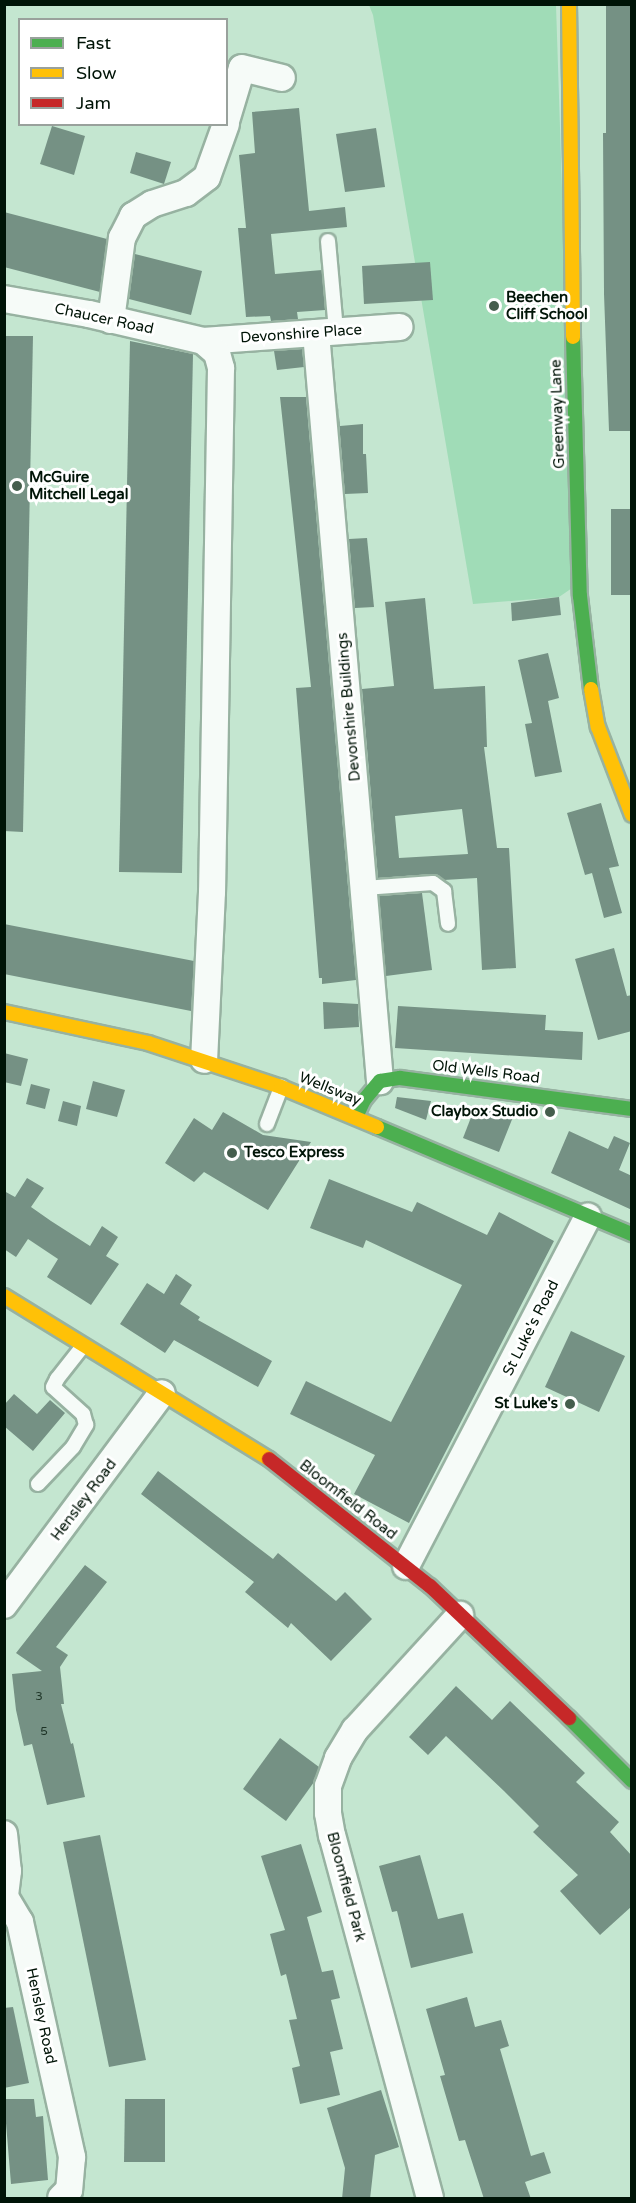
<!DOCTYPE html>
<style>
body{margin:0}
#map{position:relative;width:636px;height:2203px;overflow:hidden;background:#c4e6d0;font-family:"Varela Round",sans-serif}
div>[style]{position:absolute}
.green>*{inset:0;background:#a0dcb7}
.building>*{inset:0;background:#759184}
.roads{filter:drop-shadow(2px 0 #97b2a1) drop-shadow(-2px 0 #97b2a1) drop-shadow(0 2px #97b2a1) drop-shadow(0 -2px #97b2a1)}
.lane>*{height:14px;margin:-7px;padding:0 7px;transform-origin:7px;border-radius:7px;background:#f6fbf8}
.street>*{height:26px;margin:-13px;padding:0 13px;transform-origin:13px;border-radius:13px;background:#f6fbf8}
.fast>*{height:14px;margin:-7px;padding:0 7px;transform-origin:7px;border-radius:7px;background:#4caf50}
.slow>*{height:14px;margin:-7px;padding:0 7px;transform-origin:7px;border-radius:7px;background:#ffc107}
.jam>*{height:14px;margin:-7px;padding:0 7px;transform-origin:7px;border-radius:7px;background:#c62828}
.dots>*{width:16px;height:16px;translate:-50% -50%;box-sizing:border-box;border:3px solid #fff;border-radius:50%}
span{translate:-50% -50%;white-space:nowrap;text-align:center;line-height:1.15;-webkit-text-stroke:6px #fff;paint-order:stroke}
.number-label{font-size:12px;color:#1d3326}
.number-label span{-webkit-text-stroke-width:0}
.poi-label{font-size:15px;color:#001407;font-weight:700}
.left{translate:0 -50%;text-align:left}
.right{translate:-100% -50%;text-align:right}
.street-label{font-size:15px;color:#001407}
.frame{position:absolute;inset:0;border:6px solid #001407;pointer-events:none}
.legend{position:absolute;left:18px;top:18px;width:210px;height:108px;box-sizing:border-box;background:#fff;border:2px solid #99a19c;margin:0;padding:8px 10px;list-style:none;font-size:18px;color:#001407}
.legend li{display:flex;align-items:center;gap:12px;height:30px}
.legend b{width:30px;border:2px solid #99a19c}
</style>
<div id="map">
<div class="green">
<div style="clip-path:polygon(369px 5px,556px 5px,575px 586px,559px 597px,473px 604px,373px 15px)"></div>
</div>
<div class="building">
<div style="clip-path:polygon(606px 4px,632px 4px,632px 431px,609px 431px,604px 294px,603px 133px,606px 133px)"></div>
<div style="clip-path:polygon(299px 108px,309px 211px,345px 207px,347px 227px,271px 234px,275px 274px,322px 270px,325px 310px,297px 312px,298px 319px,271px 321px,270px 316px,246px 317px,238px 228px,246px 228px,239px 155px,255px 153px,252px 112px)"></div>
<div style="clip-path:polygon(52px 126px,85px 136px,74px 175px,40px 164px)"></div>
<div style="clip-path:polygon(376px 128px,385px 187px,345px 192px,336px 134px)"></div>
<div style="clip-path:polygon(136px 152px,171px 162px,164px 184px,130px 173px)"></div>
<div style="clip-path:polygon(4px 212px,107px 239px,100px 292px,4px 267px)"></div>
<div style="clip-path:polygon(135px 254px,202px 271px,191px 315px,129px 299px)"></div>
<div style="clip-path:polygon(430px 262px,433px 300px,364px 304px,362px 266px)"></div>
<div style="clip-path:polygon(4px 336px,33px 336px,23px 832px,4px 831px)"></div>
<div style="clip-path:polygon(130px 341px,193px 354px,182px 873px,119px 872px)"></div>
<div style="clip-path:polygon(302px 349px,304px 367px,277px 370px,274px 351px)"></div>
<div style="clip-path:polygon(280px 397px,306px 397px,356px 980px,322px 984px,322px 978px,319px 978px,296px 688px,311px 687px)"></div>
<div style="clip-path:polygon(337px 398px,340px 426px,363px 424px,363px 454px,366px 454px,368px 493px,345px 494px)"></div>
<div style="clip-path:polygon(611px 509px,632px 509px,630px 595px,611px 595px)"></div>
<div style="clip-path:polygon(367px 538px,374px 607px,355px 608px,349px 539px)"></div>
<div style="clip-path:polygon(559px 597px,561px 615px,512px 621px,511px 603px)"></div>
<div style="clip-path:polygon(evenodd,425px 598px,434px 689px,485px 686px,487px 747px,484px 747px,497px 848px,509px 848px,516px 968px,482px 970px,477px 878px,444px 880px,432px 874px,378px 878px,362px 689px,394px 686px,385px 602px,425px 598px,462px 809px,468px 854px,399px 858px,395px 816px,462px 809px)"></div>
<div style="clip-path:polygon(548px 653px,559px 698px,548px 701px,562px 772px,535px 777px,525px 724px,532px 723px,518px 660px)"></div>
<div style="clip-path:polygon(601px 803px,619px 866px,609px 868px,622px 913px,604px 918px,592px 873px,585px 875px,567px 813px)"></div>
<div style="clip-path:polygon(422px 893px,432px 970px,386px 976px,379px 896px)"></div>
<div style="clip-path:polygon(4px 924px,194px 961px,191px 1011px,4px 974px)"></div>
<div style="clip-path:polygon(614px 948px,627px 996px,632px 995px,632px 1031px,598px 1040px,575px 959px)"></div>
<div style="clip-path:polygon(323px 1002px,358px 1004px,359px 1027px,324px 1029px)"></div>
<div style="clip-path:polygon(398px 1006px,546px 1015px,545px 1030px,583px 1032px,582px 1060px,395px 1048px)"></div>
<div style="clip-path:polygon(4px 1053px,28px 1059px,21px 1086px,4px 1082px)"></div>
<div style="clip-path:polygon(93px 1081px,125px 1090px,117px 1117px,86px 1109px)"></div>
<div style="clip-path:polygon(31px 1084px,50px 1089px,45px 1109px,26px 1104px)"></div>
<div style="clip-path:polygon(397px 1097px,431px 1101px,426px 1120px,395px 1108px)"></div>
<div style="clip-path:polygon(63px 1101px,81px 1106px,77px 1126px,58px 1121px)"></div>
<div style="clip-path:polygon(475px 1107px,494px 1109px,513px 1117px,499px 1152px,463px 1138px)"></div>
<div style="clip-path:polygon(223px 1112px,263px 1135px,311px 1142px,268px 1210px,204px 1172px,194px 1182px,165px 1163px,194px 1118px,212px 1130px)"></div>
<div style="clip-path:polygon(569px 1131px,608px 1149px,614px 1136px,630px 1143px,619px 1170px,632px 1176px,632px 1210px,551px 1173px)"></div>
<div style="clip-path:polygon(27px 1178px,44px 1188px,31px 1207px,51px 1221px,90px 1246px,102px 1226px,118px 1237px,106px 1256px,119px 1264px,91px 1305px,47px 1277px,58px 1259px,28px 1239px,16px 1257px,4px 1249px,4px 1191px,15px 1197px)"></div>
<div style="clip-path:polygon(329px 1179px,412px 1212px,417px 1202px,487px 1235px,499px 1212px,554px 1241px,409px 1523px,354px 1494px,375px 1455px,290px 1414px,306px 1381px,391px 1422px,462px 1285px,366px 1240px,363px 1248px,310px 1228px)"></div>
<div style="clip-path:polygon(176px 1274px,192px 1285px,180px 1304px,200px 1317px,198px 1320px,272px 1361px,258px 1387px,174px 1340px,165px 1353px,120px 1324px,147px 1283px,164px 1294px)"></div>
<div style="clip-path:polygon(571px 1331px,625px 1356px,599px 1412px,545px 1387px)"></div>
<div style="clip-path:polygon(14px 1394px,37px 1414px,50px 1400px,65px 1413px,33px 1451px,4px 1426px,4px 1405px)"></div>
<div style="clip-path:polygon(158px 1471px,273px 1559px,278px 1553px,336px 1601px,345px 1592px,372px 1619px,331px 1661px,291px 1623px,288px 1628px,245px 1592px,254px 1582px,141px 1494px)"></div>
<div style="clip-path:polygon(85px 1565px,107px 1582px,56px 1647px,68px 1655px,60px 1667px,64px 1704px,61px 1704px,71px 1744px,73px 1743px,85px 1797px,47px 1805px,32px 1744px,24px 1746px,16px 1710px,12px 1674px,42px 1671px,16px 1653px)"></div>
<div style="clip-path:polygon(456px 1686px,492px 1720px,510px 1701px,585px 1773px,576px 1782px,619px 1822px,610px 1832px,632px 1856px,632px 1906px,600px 1935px,560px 1891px,578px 1875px,533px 1832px,539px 1826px,504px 1791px,446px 1736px,428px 1755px,409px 1737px)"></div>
<div style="clip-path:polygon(280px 1738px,319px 1767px,314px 1782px,286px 1821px,243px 1789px)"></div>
<div style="clip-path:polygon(100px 1835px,146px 2060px,109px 2067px,63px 1842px)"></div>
<div style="clip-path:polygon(301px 1844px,322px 1912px,307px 1917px,322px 1972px,333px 1970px,340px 1998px,331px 2000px,343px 2049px,330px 2052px,340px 2095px,300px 2104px,292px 2068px,300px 2066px,289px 2020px,297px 2019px,286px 1974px,281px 1976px,270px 1934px,285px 1930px,261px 1856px)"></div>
<div style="clip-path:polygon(420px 1855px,438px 1919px,463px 1913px,473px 1953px,411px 1968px,397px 1911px,392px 1912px,379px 1866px)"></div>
<div style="clip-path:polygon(467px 1997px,475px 2027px,501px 2020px,509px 2046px,500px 2049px,531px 2156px,544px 2152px,551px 2173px,525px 2182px,531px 2199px,484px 2199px,465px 2140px,459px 2141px,440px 2076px,445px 2075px,426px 2009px)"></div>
<div style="clip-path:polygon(13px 2007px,29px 2083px,4px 2088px,4px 2008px)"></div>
<div style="clip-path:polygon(381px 2090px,399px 2147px,375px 2155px,370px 2199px,342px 2199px,345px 2168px,327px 2108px)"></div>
<div style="clip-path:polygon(4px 2099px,34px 2099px,36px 2117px,43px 2116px,48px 2180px,11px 2184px)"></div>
<div style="clip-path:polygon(125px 2099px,165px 2099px,165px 2162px,124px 2162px)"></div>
</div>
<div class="roads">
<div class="lane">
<div style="left:328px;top:241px;width:89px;rotate:84.9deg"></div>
<div style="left:364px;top:888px;width:69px;rotate:-4.1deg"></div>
<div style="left:433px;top:883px;width:14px;rotate:36deg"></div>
<div style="left:444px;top:891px;width:33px;rotate:83deg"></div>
<div style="left:267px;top:1124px;width:40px;rotate:-69deg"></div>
<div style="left:38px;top:1484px;width:51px;rotate:-46.6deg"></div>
<div style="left:73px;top:1447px;width:26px;rotate:-59deg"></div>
<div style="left:86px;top:1425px;width:11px;rotate:-105deg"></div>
<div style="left:83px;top:1414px;width:40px;rotate:-138deg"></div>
<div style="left:53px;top:1387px;width:9px;rotate:-63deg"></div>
<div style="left:57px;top:1379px;width:42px;rotate:-51.8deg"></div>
</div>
<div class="street">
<div style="left:226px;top:121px;width:55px;rotate:-73.2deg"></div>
<div style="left:242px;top:68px;width:41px;rotate:14deg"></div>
<div style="left:4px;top:299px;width:86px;rotate:10deg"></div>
<div style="left:89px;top:314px;width:117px;rotate:13.3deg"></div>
<div style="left:203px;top:341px;width:197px;rotate:-4.1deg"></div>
<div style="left:111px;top:320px;width:83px;rotate:-82.4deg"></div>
<div style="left:122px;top:238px;width:25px;rotate:-63deg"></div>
<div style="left:133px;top:216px;width:22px;rotate:-32deg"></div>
<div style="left:152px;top:204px;width:36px;rotate:-18deg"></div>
<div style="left:186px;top:193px;width:26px;rotate:-37deg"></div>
<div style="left:207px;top:177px;width:56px;rotate:-70.3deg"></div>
<div style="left:316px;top:333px;width:751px;rotate:85.11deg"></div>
<div style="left:203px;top:341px;width:18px;rotate:41deg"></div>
<div style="left:217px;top:353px;width:16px;rotate:75deg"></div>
<div style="left:221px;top:368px;width:524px;rotate:90.98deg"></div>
<div style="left:212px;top:892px;width:168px;rotate:92.7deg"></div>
<div style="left:406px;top:1566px;width:394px;rotate:-62.5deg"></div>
<div style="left:4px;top:1605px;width:264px;rotate:-53.3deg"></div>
<div style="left:4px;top:1834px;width:37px;rotate:84deg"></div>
<div style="left:8px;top:1871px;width:26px;rotate:97deg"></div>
<div style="left:5px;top:1897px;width:29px;rotate:59deg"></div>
<div style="left:20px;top:1922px;width:241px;rotate:77.5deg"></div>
<div style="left:72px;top:2157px;width:33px;rotate:95deg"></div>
<div style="left:69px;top:2190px;width:11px;rotate:135deg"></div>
<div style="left:430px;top:2198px;width:375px;rotate:-105.1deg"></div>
<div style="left:332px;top:1836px;width:23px;rotate:-100deg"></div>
<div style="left:328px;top:1813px;width:27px;rotate:-90deg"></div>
<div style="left:328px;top:1786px;width:30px;rotate:-70deg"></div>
<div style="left:338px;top:1758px;width:33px;rotate:-59deg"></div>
<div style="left:355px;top:1730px;width:156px;rotate:-47.6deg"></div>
</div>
<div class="fast">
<div style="left:573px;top:337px;width:259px;rotate:88.5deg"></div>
<div style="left:580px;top:596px;width:94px;rotate:83.3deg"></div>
<div style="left:356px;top:1117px;width:19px;rotate:-65deg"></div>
<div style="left:364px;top:1100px;width:25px;rotate:-50deg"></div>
<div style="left:380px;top:1081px;width:20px;rotate:-9deg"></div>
<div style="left:400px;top:1078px;width:234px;rotate:7.6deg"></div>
<div style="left:377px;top:1127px;width:277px;rotate:22.8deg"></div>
<div style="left:569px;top:1718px;width:89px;rotate:45deg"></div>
</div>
<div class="slow">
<div style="left:569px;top:4px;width:333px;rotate:89.3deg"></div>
<div style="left:591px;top:689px;width:39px;rotate:80deg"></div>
<div style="left:598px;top:727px;width:94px;rotate:68.9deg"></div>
<div style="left:4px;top:1012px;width:147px;rotate:12.1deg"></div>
<div style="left:148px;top:1043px;width:140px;rotate:18.3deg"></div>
<div style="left:281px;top:1087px;width:104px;rotate:22.6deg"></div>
<div style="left:4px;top:1296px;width:311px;rotate:31.6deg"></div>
</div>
<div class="jam">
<div style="left:269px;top:1459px;width:205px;rotate:38.3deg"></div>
<div style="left:430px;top:1586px;width:192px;rotate:43.5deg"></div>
</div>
</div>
<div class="dots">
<div style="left:494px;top:306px;background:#455e4d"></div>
<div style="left:17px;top:486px;background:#455e4d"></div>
<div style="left:550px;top:1112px;background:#455e4d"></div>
<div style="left:232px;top:1153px;background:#455e4d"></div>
<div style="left:570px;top:1404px;background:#455e4d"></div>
</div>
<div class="number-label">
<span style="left:39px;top:1697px">3</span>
<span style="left:44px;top:1732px">5</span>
</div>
<div class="poi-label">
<span class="left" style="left:506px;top:306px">Beechen<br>Cliff School</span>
<span class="left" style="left:29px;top:486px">McGuire<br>Mitchell Legal</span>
<span class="right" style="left:538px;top:1112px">Claybox Studio</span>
<span class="left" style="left:244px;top:1153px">Tesco Express</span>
<span class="right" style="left:558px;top:1404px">St Luke's</span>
</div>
<div class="street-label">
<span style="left:104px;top:319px;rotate:12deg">Chaucer Road</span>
<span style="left:301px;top:334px;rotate:-4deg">Devonshire Place</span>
<span style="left:558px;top:414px;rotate:-92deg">Greenway Lane</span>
<span style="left:349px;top:707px;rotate:-95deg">Devonshire Buildings</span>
<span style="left:486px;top:1072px;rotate:7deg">Old Wells Road</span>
<span style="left:330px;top:1089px;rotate:22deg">Wellsway</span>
<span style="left:531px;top:1328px;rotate:-63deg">St Luke's Road</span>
<span style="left:84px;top:1500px;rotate:-53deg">Hensley Road</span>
<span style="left:348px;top:1500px;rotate:38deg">Bloomfield Road</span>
<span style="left:346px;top:1887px;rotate:75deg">Bloomfield Park</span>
<span style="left:41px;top:2016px;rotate:78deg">Hensley Road</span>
</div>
<div class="frame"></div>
<ul class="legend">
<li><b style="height:8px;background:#4caf50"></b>Fast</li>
<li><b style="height:8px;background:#ffc107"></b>Slow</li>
<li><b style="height:8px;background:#c62828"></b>Jam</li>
</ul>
</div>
